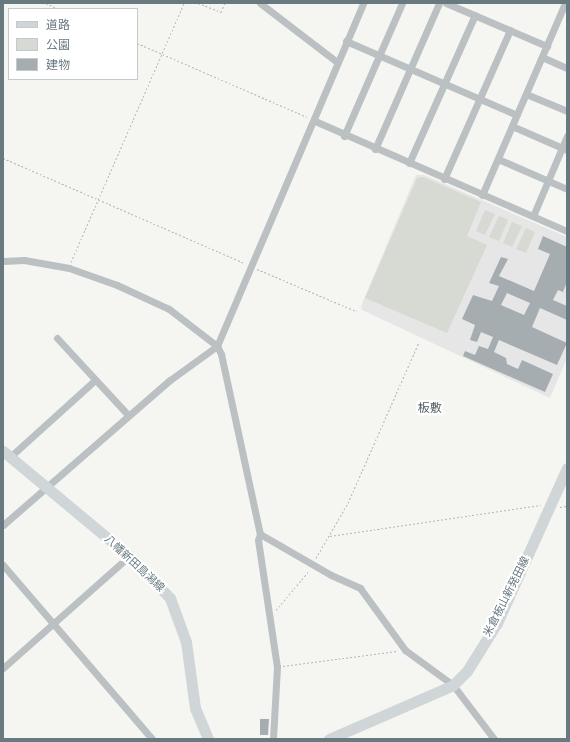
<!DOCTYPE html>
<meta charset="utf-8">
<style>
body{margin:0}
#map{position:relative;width:570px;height:742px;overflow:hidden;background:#f5f5f2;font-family:Signika,"Noto Sans JP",sans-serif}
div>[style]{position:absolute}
.built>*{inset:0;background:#e6e6e6}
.green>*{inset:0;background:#d6dad2}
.building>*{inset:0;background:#a5adb1}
.path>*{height:1px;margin-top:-0.5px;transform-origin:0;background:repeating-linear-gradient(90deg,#b5b9ba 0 2px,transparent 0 4px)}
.minor>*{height:7px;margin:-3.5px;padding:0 3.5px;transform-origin:3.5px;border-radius:3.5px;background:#bbc0c2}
.major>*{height:11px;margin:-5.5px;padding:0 5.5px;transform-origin:5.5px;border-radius:5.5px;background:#d0d5d7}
span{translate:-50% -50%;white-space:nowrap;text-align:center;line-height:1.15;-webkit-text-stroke:4px #fff;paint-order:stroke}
.street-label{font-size:11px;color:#687980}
.neighbourhood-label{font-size:12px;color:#556166}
.frame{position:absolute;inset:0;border:4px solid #687980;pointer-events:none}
.legend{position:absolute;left:8px;top:8px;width:130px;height:72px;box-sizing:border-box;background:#fff;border:1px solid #c3c9cc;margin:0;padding:5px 7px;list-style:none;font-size:12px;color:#687980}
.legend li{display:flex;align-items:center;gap:8px;height:20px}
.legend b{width:20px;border:1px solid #c3c9cc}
</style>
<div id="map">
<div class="built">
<div style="clip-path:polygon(416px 175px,424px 175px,567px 237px,567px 358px,550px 398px,362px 310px,361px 306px)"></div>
</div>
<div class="green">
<div style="clip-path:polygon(423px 177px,481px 202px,467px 236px,487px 245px,447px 333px,365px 298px,417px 178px)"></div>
<div style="clip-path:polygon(485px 210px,495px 214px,485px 235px,476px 231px)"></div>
<div style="clip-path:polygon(499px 216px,508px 220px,499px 241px,489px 237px)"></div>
<div style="clip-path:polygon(512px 222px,522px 226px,512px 247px,503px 243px)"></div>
<div style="clip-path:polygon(526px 228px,535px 232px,526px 253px,516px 249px)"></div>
</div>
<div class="building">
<div style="clip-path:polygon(evenodd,543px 236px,567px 247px,567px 282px,563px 292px,558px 290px,553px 300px,567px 306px,567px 320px,540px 308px,532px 327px,567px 343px,557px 365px,499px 340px,494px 352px,506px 358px,507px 364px,518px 369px,522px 360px,553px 374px,545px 392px,463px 356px,465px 351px,475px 355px,479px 346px,488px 349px,493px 337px,481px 332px,477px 342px,470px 340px,475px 325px,462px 319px,473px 295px,492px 301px,499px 286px,489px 283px,501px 257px,508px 259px,499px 276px,534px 291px,550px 254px,538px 249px,543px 236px,507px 293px,530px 303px,524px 315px,501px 305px,507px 293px)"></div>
<div style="clip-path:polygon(260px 719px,269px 719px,268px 735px,260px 735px)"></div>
</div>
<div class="path">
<div style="left:46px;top:3px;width:14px;rotate:25deg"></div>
<div style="left:198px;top:3px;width:25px;rotate:21deg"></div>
<div style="left:221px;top:12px;width:10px;rotate:-66deg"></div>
<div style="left:137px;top:43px;width:185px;rotate:23.5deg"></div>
<div style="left:3px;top:158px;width:264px;rotate:23.5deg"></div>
<div style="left:71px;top:262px;width:283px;rotate:-66.4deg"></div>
<div style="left:257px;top:269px;width:108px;rotate:23deg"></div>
<div style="left:560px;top:507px;width:7px;rotate:-8deg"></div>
<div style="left:330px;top:536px;width:213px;rotate:-8.4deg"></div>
<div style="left:316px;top:558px;width:64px;rotate:-59.8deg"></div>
<div style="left:348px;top:503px;width:176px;rotate:-66.2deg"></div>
<div style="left:276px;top:610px;width:51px;rotate:-49.8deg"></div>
<div style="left:283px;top:666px;width:115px;rotate:-7.5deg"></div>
</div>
<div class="minor">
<div style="left:260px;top:3px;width:97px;rotate:37.5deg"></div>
<div style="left:446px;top:3px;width:110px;rotate:23.1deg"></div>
<div style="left:346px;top:41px;width:186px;rotate:23.4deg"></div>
<div style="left:542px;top:57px;width:27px;rotate:24deg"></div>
<div style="left:526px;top:94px;width:44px;rotate:22.5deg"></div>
<div style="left:315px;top:121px;width:275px;rotate:23.6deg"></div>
<div style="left:512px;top:126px;width:60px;rotate:23.6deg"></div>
<div style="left:344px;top:136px;width:145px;rotate:-66.4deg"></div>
<div style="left:375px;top:149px;width:159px;rotate:-66.3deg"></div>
<div style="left:498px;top:159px;width:75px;rotate:23.5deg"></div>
<div style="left:409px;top:163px;width:162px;rotate:-66deg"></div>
<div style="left:444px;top:179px;width:163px;rotate:-66.1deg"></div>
<div style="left:482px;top:195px;width:209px;rotate:-66.6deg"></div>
<div style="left:533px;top:216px;width:87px;rotate:-67deg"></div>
<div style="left:3px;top:261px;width:21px;rotate:-3deg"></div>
<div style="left:24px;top:260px;width:46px;rotate:10.1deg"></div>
<div style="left:69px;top:268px;width:51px;rotate:19.5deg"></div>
<div style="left:117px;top:285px;width:57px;rotate:24.8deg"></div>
<div style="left:169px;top:309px;width:61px;rotate:37.6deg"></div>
<div style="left:217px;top:346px;width:9px;rotate:63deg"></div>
<div style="left:221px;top:354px;width:184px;rotate:77.8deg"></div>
<div style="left:260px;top:534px;width:82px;rotate:30deg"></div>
<div style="left:331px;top:575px;width:32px;rotate:24deg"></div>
<div style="left:360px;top:588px;width:77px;rotate:54deg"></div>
<div style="left:405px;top:650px;width:59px;rotate:36.1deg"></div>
<div style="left:453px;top:685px;width:68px;rotate:52.8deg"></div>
<div style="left:57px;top:338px;width:105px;rotate:47.3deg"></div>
<div style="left:11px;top:456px;width:112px;rotate:-42.1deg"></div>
<div style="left:3px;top:525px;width:221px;rotate:-41deg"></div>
<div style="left:170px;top:380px;width:58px;rotate:-35.9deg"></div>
<div style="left:217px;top:346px;width:373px;rotate:-66.9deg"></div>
<div style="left:260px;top:534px;width:6px;rotate:108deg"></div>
<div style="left:258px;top:540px;width:128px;rotate:81.5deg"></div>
<div style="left:277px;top:667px;width:72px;rotate:93.2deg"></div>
<div style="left:3px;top:565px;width:229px;rotate:49.4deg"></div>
<div style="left:3px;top:668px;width:169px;rotate:-41.6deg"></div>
</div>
<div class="major">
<div style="left:3px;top:451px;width:164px;rotate:39.8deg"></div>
<div style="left:129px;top:556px;width:59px;rotate:45.7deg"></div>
<div style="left:170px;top:598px;width:47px;rotate:70deg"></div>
<div style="left:186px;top:642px;width:67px;rotate:82.2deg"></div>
<div style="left:195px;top:708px;width:34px;rotate:67deg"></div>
<div style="left:329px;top:739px;width:135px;rotate:-23.5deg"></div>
<div style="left:453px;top:685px;width:20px;rotate:-45deg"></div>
<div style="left:467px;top:671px;width:57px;rotate:-58deg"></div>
<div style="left:497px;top:623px;width:170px;rotate:-65.7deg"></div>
</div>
<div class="street-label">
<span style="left:134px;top:564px;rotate:43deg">八幡新田島潟線</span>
<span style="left:507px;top:597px;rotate:-63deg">米倉板山新発田線</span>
</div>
<div class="neighbourhood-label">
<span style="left:430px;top:409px">板敷</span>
</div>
<div class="frame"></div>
<ul class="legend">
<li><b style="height:5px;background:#d0d5d7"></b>道路</li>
<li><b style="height:11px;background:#d6dad2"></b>公園</li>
<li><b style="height:11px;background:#a5adb1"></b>建物</li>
</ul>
</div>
